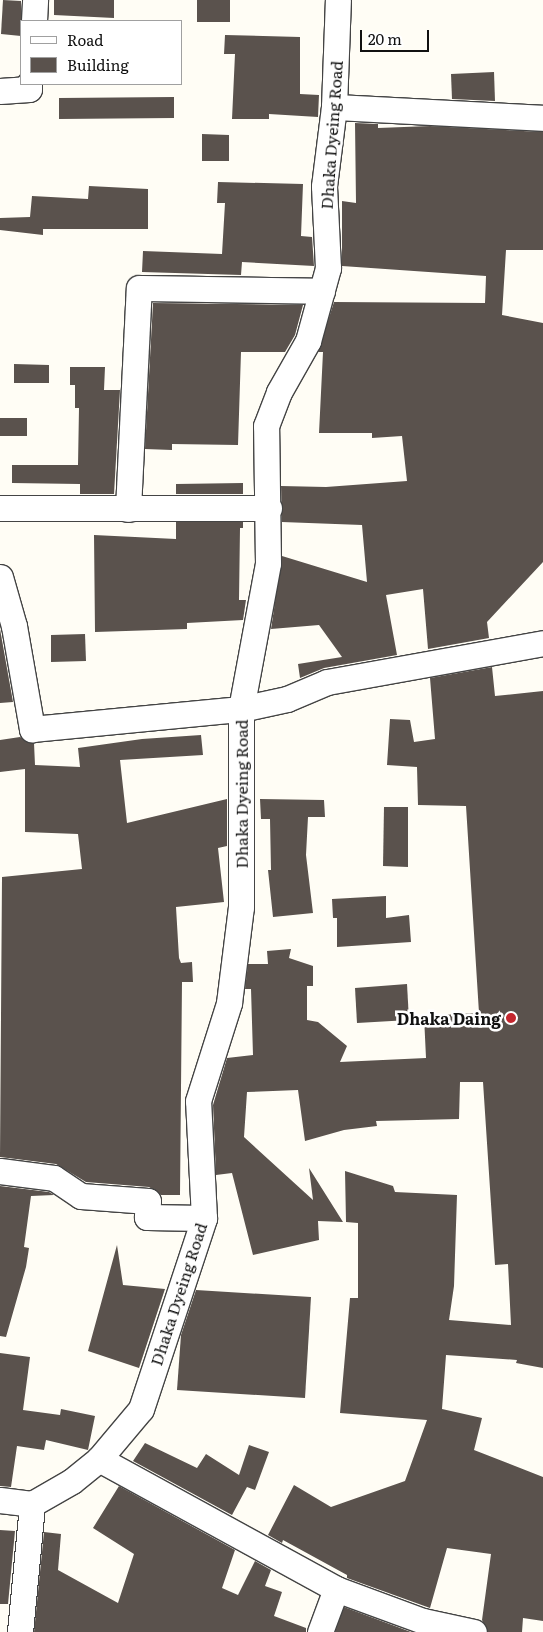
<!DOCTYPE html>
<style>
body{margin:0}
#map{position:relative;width:543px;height:1632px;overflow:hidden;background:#fffdf5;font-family:Literata,serif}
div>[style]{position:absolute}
.building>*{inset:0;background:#5a524d}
.roads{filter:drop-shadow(1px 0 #444) drop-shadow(-1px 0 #444) drop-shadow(0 1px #444) drop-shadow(0 -1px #444)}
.street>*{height:25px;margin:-12.5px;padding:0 12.5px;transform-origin:12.5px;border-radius:12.5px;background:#fff}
.dots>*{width:14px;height:14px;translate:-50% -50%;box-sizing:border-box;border:2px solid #fff;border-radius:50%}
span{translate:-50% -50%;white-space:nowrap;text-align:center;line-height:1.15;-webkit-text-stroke:5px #fff;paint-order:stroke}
.street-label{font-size:16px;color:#111}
.poi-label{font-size:16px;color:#111;font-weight:700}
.right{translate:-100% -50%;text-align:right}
.legend{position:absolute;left:20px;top:20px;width:162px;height:65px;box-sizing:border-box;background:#fff;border:1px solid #a0a0a0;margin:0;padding:6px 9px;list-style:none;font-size:15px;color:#111}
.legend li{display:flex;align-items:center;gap:10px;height:25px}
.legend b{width:25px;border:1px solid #a0a0a0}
.scale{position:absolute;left:360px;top:30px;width:69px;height:22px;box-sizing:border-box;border:2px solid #111;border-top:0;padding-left:6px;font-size:15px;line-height:18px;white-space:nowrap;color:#111;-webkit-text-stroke:4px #fff;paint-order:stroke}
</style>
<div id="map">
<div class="building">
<div style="clip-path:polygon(3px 0,21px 1px,21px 36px,1px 34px)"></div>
<div style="clip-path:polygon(54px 0,114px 0,114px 18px,54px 15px)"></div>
<div style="clip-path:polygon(197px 0,230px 0,230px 22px,197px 22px)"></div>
<div style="clip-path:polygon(225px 35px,300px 37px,300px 94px,319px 95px,318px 117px,269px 114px,269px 119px,232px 119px,235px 54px,224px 54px)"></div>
<div style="clip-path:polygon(494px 72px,495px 101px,452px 99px,451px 74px)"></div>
<div style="clip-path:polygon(174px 97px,174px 118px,59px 119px,59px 98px)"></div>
<div style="clip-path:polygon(355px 123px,378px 124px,378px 128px,430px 126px,543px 132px,543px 250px,506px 250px,502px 315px,543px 323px,543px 562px,487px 622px,489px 638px,428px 649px,423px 589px,386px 595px,397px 655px,324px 668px,300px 678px,298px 664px,342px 657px,319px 625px,271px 629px,282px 556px,367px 582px,362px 525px,282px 522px,281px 486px,326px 487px,407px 481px,402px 436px,372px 438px,372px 433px,319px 433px,323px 352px,318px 352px,334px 302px,485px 303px,486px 276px,342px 266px,342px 201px,356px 203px)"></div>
<div style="clip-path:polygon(202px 134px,229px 135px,229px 161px,202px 161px)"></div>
<div style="clip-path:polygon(218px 182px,303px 184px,301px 236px,312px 237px,314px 266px,242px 262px,241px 275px,142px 272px,143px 251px,222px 254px,225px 203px,217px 203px)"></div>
<div style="clip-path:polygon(89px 186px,148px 189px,148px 229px,43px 229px,43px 235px,0 230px,0 218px,30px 217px,32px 196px,88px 199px)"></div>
<div style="clip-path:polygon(153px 303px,303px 305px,295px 335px,285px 352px,241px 352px,238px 445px,172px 444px,172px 450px,145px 449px)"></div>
<div style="clip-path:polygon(14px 364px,49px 365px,49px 383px,14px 383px)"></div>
<div style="clip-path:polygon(70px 367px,105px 367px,104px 390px,120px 390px,114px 494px,80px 494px,80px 484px,12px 483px,12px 465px,78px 465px,79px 408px,75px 408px,75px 385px,70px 385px)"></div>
<div style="clip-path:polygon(0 418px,27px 418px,27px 436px,0 436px)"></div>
<div style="clip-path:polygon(243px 483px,243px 494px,176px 494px,176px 484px)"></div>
<div style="clip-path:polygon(176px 522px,243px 522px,243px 528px,240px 528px,239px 600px,246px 600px,243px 620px,187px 623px,187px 629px,95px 632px,94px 535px,176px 539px)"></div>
<div style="clip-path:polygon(0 629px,13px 702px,0 703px)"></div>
<div style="clip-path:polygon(85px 634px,86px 661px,51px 662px,51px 635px)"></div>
<div style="clip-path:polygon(492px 667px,495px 696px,543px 691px,543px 1368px,516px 1363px,517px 1360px,446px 1355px,442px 1409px,482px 1418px,474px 1450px,543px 1477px,543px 1621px,523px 1618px,522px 1632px,488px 1632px,482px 1620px,491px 1554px,447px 1548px,430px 1608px,347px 1578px,347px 1575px,283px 1540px,282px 1543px,268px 1535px,294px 1485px,331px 1507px,405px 1481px,427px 1420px,340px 1413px,350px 1298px,358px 1298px,358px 1223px,346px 1222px,345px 1171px,393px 1186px,395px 1192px,457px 1195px,454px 1286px,449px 1320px,511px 1325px,508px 1264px,495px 1265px,483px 1082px,460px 1082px,459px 1119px,376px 1121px,377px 1126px,344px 1130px,305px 1141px,298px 1090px,247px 1092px,244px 1137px,313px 1200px,309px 1168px,343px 1222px,318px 1221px,319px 1240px,253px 1255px,232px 1173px,216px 1175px,213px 1105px,227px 1058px,253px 1055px,251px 989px,245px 989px,248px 964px,268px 964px,267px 951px,291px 949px,289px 958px,313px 966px,313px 986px,307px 986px,307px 1020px,318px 1022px,347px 1046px,340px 1062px,426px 1058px,424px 1016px,479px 1013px,466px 806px,418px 805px,417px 767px,387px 765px,390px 719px,410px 720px,414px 742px,435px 739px,430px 678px)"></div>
<div style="clip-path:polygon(201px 735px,203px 755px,120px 760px,127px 823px,227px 799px,227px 846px,218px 848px,224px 902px,176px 907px,179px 958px,181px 963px,192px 962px,193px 982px,182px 982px,180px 1195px,161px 1195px,149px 1187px,86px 1182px,56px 1164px,0 1157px,2px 877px,82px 869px,78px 834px,25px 832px,25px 769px,0 772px,0 740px,20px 737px,34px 743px,35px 765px,80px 767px,78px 748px,142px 739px)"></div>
<div style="clip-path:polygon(260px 799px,324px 800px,325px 817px,308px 817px,306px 855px,313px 913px,273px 917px,268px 870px,271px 870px,270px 819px,261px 819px)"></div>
<div style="clip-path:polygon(384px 807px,408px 807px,408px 867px,383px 866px)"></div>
<div style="clip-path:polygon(386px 896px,386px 918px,409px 915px,411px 942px,337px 947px,337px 918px,333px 918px,332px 899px)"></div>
<div style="clip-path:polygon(407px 984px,409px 1020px,357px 1023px,355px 988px)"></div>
<div style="clip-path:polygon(0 1186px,49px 1192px,54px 1195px,31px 1196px,24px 1247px,29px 1248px,26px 1267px,6px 1337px,0 1336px)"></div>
<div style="clip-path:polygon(117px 1245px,123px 1285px,165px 1289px,139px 1368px,88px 1351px)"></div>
<div style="clip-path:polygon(196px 1290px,311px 1297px,305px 1398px,177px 1390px,181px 1335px)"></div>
<div style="clip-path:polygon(0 1353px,30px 1357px,23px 1410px,60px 1415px,61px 1409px,95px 1416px,88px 1450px,46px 1440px,44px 1450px,17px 1446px,11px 1487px,0 1486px)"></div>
<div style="clip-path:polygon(145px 1443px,197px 1468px,206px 1454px,239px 1475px,249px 1445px,269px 1452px,255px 1490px,247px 1487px,232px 1515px,133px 1461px)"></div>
<div style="clip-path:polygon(119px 1486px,235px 1550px,222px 1588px,238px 1595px,255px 1561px,271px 1570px,265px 1586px,282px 1592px,274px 1616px,306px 1628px,306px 1632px,34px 1632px,44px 1532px,61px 1534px,58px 1570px,118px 1603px,134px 1554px,93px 1528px)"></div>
<div style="clip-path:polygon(0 1530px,15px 1531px,8px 1604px,0 1604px)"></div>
<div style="clip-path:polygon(344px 1607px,411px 1632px,335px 1632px)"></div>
</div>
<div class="roads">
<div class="street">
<div style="left:34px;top:21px;width:21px;rotate:-87deg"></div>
<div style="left:0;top:91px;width:29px;rotate:-4deg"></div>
<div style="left:29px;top:89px;width:5px;rotate:-90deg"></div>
<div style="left:334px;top:107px;width:209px;rotate:3deg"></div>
<div style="left:0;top:508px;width:269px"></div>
<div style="left:128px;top:509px;width:221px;rotate:-87.2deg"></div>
<div style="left:139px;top:288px;width:183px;rotate:0.9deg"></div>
<div style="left:0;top:577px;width:51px;rotate:74.1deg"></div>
<div style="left:14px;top:626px;width:105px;rotate:80.1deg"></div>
<div style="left:32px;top:729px;width:210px;rotate:-5.5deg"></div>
<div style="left:241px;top:709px;width:47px;rotate:-12.3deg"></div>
<div style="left:287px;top:699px;width:43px;rotate:-23deg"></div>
<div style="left:327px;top:682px;width:219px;rotate:-10.2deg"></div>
<div style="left:0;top:1171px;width:54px;rotate:7.4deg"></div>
<div style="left:54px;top:1178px;width:32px;rotate:34deg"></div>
<div style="left:81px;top:1196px;width:67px;rotate:4.3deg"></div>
<div style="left:148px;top:1201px;width:16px;rotate:94deg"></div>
<div style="left:147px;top:1217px;width:57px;rotate:1deg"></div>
<div style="left:99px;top:1459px;width:270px;rotate:28.7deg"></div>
<div style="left:336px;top:1589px;width:93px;rotate:20.2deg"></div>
<div style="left:423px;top:1621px;width:52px;rotate:12.2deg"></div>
<div style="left:0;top:1500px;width:32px;rotate:7deg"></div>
<div style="left:32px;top:1504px;width:46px;rotate:-29.9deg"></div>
<div style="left:72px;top:1481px;width:35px;rotate:-39deg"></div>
<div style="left:99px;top:1459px;width:65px;rotate:-50deg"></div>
<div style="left:141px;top:1409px;width:201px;rotate:-71.7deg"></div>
<div style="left:204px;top:1218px;width:117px;rotate:-92.9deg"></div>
<div style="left:198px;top:1101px;width:103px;rotate:-72.4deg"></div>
<div style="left:229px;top:1003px;width:97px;rotate:-82.9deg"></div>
<div style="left:241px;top:907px;width:198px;rotate:-90deg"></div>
<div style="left:241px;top:709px;width:148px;rotate:-79.5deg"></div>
<div style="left:268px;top:563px;width:137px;rotate:-90.8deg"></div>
<div style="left:266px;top:426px;width:36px;rotate:-69deg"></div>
<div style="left:279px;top:392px;width:59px;rotate:-60.4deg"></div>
<div style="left:308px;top:341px;width:76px;rotate:-74.7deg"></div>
<div style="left:328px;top:268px;width:82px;rotate:-92.8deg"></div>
<div style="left:324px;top:186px;width:80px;rotate:-82.8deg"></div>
<div style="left:334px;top:107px;width:107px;rotate:-87.9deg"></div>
<div style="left:20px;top:1632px;width:129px;rotate:-84.6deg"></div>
<div style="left:320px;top:1632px;width:46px;rotate:-69.6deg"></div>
</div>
</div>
<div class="dots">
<div style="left:511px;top:1018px;background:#c4262e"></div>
</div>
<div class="street-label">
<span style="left:331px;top:135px;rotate:-86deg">Dhaka Dyeing Road</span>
<span style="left:241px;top:794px;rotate:-90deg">Dhaka Dyeing Road</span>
<span style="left:178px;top:1294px;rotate:-72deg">Dhaka Dyeing Road</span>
</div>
<div class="poi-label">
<span class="right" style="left:501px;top:1018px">Dhaka Daing</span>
</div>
<ul class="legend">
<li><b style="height:6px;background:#fff"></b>Road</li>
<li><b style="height:14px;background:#5a524d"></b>Building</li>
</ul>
<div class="scale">20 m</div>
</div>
